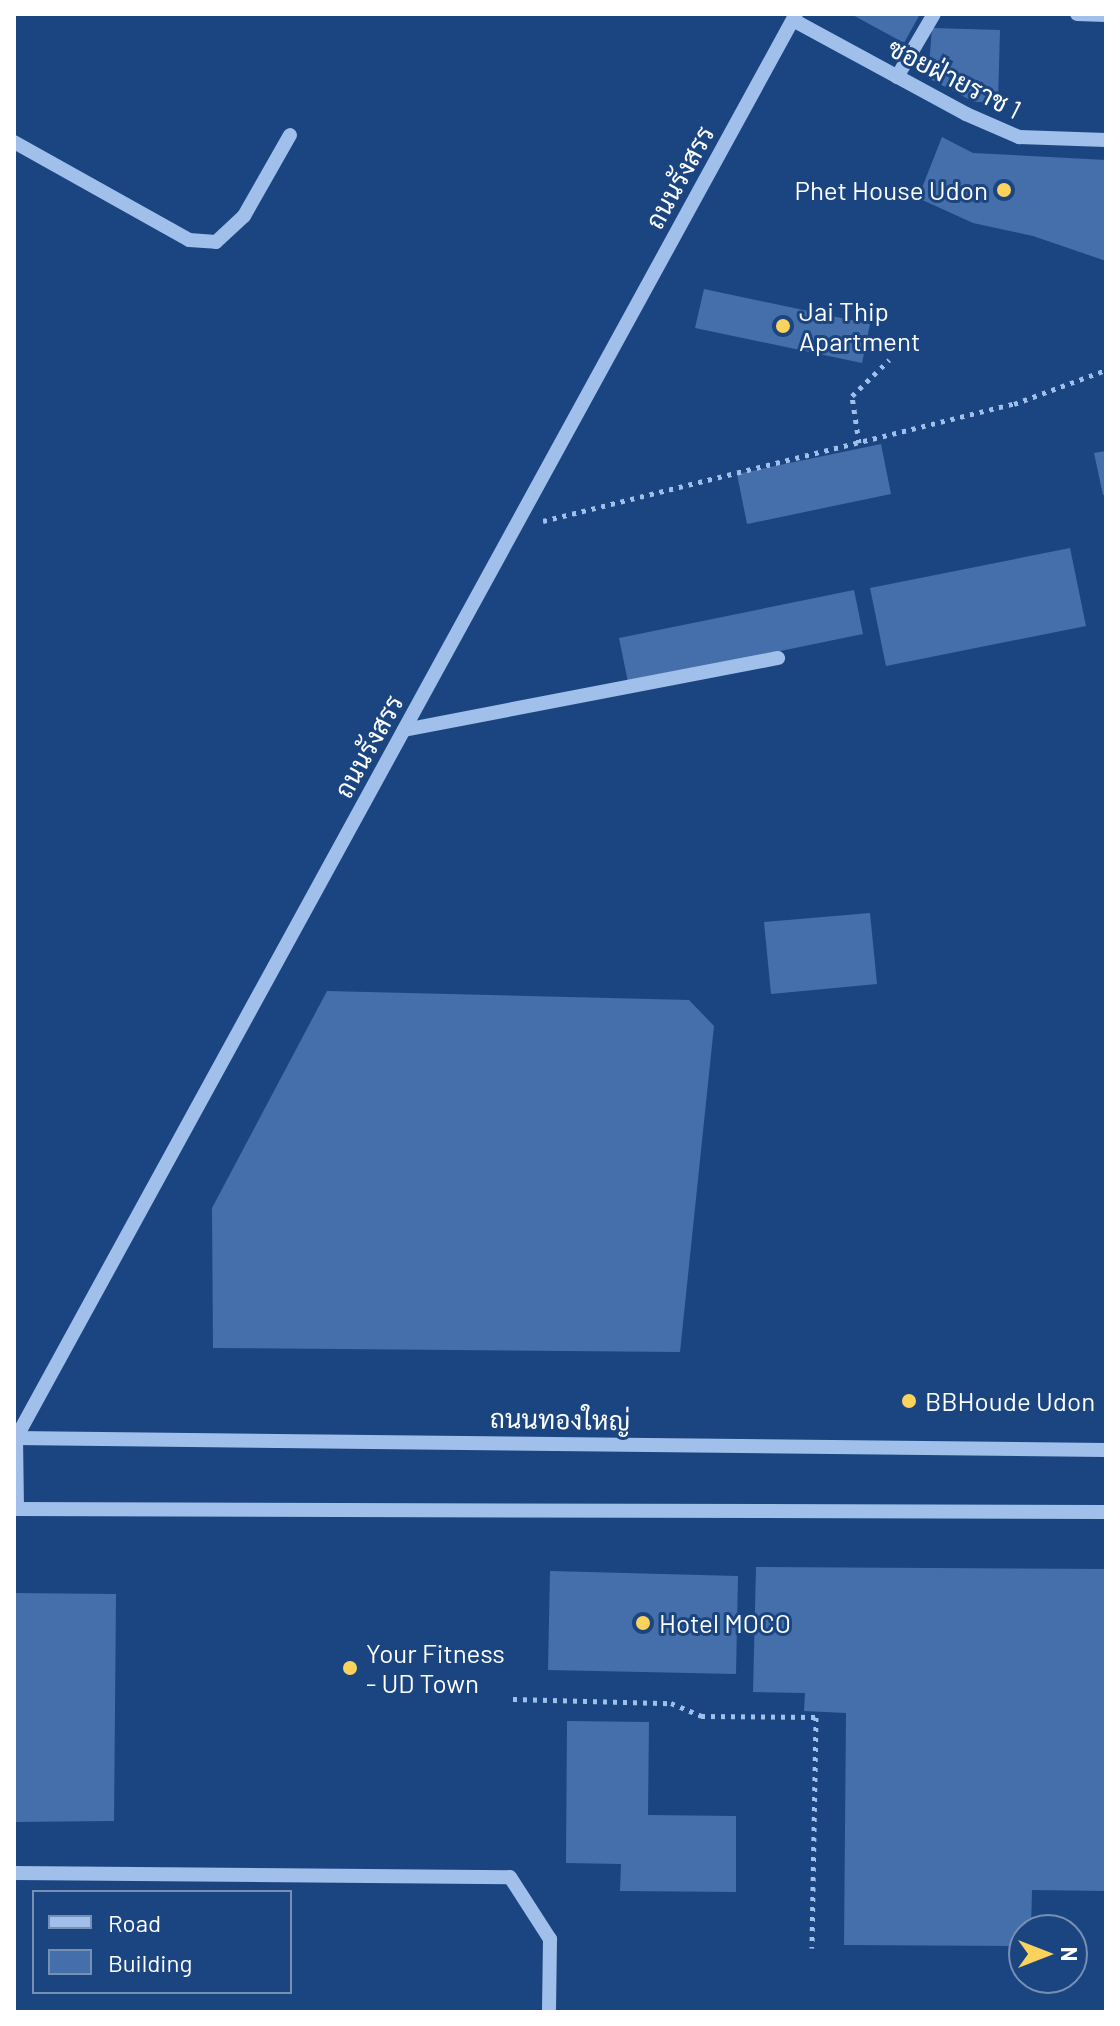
<!DOCTYPE html>
<meta charset="utf-8">
<style>
body{margin:0}
#map{position:relative;width:1120px;height:2026px;overflow:hidden;background:#1b4581;font-family:Barlow,Sarabun,sans-serif}
div>[style]{position:absolute}
.building>*{inset:0;background:#446fab}
.path>*{height:5px;margin-top:-2.5px;transform-origin:0;background:repeating-linear-gradient(90deg,#a0bfea 0 4px,transparent 0 10px)}
.minor>*{height:14px;margin:-7px;padding:0 7px;transform-origin:7px;border-radius:7px;background:#a0bfea}
.dots>*{width:22px;height:22px;translate:-50% -50%;box-sizing:border-box;border:4px solid #1b4581;border-radius:50%}
span{translate:-50% -50%;white-space:nowrap;text-align:center;line-height:1.15;-webkit-text-stroke:6px #1b4581;paint-order:stroke}
.street-label{font-size:26px;color:#fff}
.poi-label{font-size:26px;color:#fff}
.right{translate:-100% -50%;text-align:right}
.left{translate:0 -50%;text-align:left}
.frame{position:absolute;inset:0;border:16px solid #fff;pointer-events:none}
.legend{position:absolute;left:32px;top:1890px;width:260px;height:104px;box-sizing:border-box;background:#1b4581;border:2px solid #768fb3;margin:0;padding:10px 14px;list-style:none;font-size:24px;color:#fff}
.legend li{display:flex;align-items:center;gap:16px;height:40px}
.legend b{width:40px;border:2px solid #768fb3}
.north{position:absolute;left:1008px;top:1914px;width:80px;height:80px;box-sizing:border-box;background:#1b4581;border:2px solid #768fb3;border-radius:50%;rotate:90deg;font-size:22px;font-weight:700;line-height:32px;text-align:center;color:#fff}
.north::after{content:'';display:block;margin:auto;width:28px;height:36px;background:#fbd25c;clip-path:polygon(50% 0,100% 100%,50% 72%,0 100%)}
</style>
<div id="map">
<div class="building">
<div style="clip-path:polygon(851px 14px,920px 14px,904px 43px)"></div>
<div style="clip-path:polygon(932px 28px,1000px 30px,998px 102px,974px 102px,928px 78px)"></div>
<div style="clip-path:polygon(942px 137px,973px 153px,1106px 160px,1106px 261px,1033px 236px,973px 223px,918px 198px)"></div>
<div style="clip-path:polygon(704px 289px,870px 324px,862px 363px,695px 328px)"></div>
<div style="clip-path:polygon(881px 444px,891px 494px,747px 524px,737px 474px)"></div>
<div style="clip-path:polygon(1106px 451px,1106px 495px,1103px 495px,1094px 453px)"></div>
<div style="clip-path:polygon(1070px 548px,1086px 626px,886px 666px,870px 588px)"></div>
<div style="clip-path:polygon(854px 590px,863px 634px,628px 682px,619px 638px)"></div>
<div style="clip-path:polygon(870px 913px,877px 984px,771px 994px,764px 922px)"></div>
<div style="clip-path:polygon(327px 991px,689px 1000px,714px 1026px,680px 1352px,213px 1348px,212px 1208px)"></div>
<div style="clip-path:polygon(756px 1567px,1106px 1569px,1106px 1891px,1032px 1890px,1031px 1930px,1024px 1930px,1024px 1946px,844px 1945px,846px 1713px,804px 1711px,805px 1693px,753px 1692px)"></div>
<div style="clip-path:polygon(550px 1571px,738px 1576px,736px 1674px,548px 1670px)"></div>
<div style="clip-path:polygon(14px 1593px,116px 1594px,114px 1821px,14px 1822px)"></div>
<div style="clip-path:polygon(567px 1721px,649px 1722px,648px 1815px,736px 1816px,736px 1892px,620px 1891px,621px 1864px,566px 1863px)"></div>
</div>
<div class="path">
<div style="left:859px;top:443px;width:48px;rotate:-98.5deg"></div>
<div style="left:852px;top:396px;width:52px;rotate:-44.2deg"></div>
<div style="left:543px;top:521px;width:485px;rotate:-14deg"></div>
<div style="left:1014px;top:404px;width:98px;rotate:-20.3deg"></div>
<div style="left:513px;top:1699px;width:158px;rotate:1.5deg"></div>
<div style="left:671px;top:1703px;width:33px;rotate:23deg"></div>
<div style="left:701px;top:1716px;width:115px;rotate:0.5deg"></div>
<div style="left:816px;top:1717px;width:231px;rotate:91deg"></div>
</div>
<div class="minor">
<div style="left:1077px;top:14px;width:29px;rotate:2deg"></div>
<div style="left:793px;top:20px;width:197px;rotate:28.5deg"></div>
<div style="left:966px;top:114px;width:58px;rotate:23.5deg"></div>
<div style="left:1019px;top:137px;width:87px;rotate:2deg"></div>
<div style="left:897px;top:77px;width:73px;rotate:-59.6deg"></div>
<div style="left:14px;top:142px;width:201px;rotate:29.2deg"></div>
<div style="left:189px;top:240px;width:27px;rotate:4deg"></div>
<div style="left:216px;top:242px;width:38px;rotate:-43deg"></div>
<div style="left:244px;top:216px;width:93px;rotate:-60.4deg"></div>
<div style="left:404px;top:730px;width:381px;rotate:-10.9deg"></div>
<div style="left:14px;top:1438px;width:1092px;rotate:0.63deg"></div>
<div style="left:14px;top:1509px;width:1092px;rotate:0.16deg"></div>
<div style="left:17px;top:1509px;width:71px;rotate:-90.8deg"></div>
<div style="left:16px;top:1438px;width:1624px;rotate:-61.29deg"></div>
<div style="left:14px;top:1873px;width:496px;rotate:0.5deg"></div>
<div style="left:510px;top:1877px;width:74px;rotate:57.2deg"></div>
<div style="left:550px;top:1939px;width:73px;rotate:90.8deg"></div>
</div>
<div class="dots">
<div style="left:1004px;top:190px;background:#fbd25c"></div>
<div style="left:783px;top:326px;background:#fbd25c"></div>
<div style="left:909px;top:1401px;background:#fbd25c"></div>
<div style="left:643px;top:1623px;background:#fbd25c"></div>
<div style="left:350px;top:1668px;background:#fbd25c"></div>
</div>
<div class="street-label">
<span style="left:955px;top:78px;rotate:27deg">ซอยฝ่ายราช 1</span>
<span style="left:679px;top:177px;rotate:-61deg">ถนนรังสรร</span>
<span style="left:368px;top:746px;rotate:-61deg">ถนนรังสรร</span>
<span style="left:560px;top:1419px;rotate:1deg">ถนนทองใหญ่</span>
</div>
<div class="poi-label">
<span class="right" style="left:988px;top:190px">Phet House Udon</span>
<span class="left" style="left:799px;top:326px">Jai Thip<br>Apartment</span>
<span class="left" style="left:925px;top:1401px">BBHoude Udon</span>
<span class="left" style="left:659px;top:1623px">Hotel MOCO</span>
<span class="left" style="left:366px;top:1668px">Your Fitness<br>- UD Town</span>
</div>
<div class="frame"></div>
<ul class="legend">
<li><b style="height:10px;background:#a0bfea"></b>Road</li>
<li><b style="height:22px;background:#446fab"></b>Building</li>
</ul>
<div class="north">N</div>
</div>
